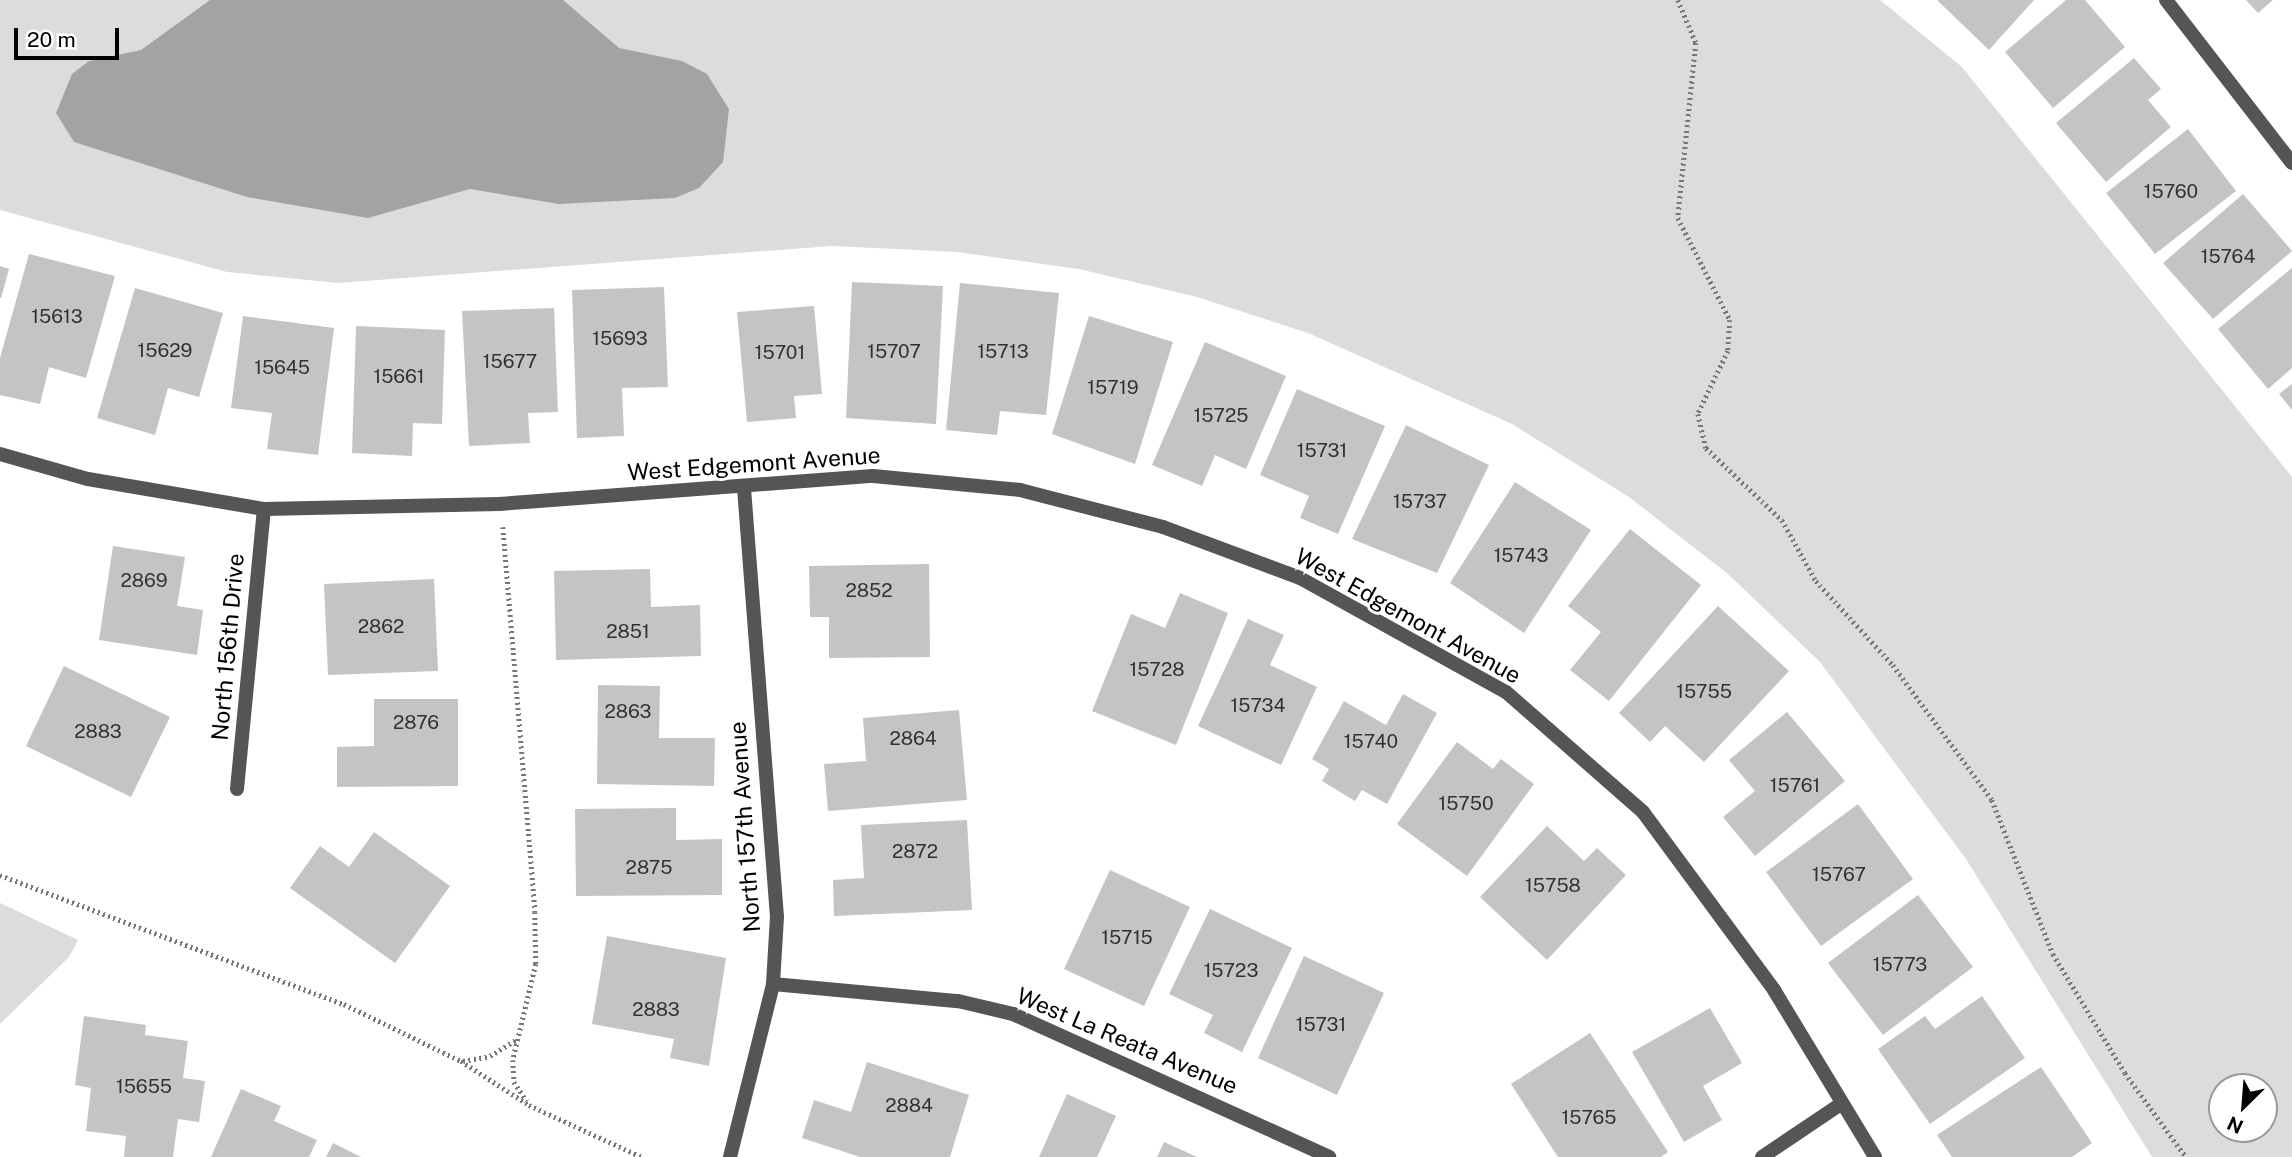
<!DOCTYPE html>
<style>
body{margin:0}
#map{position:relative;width:2292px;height:1157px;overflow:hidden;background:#fff;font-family:"Public Sans",sans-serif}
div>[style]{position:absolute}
.green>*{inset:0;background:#dcdcdc}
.water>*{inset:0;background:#a3a3a3}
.building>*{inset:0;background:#c4c4c4}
.path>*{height:4.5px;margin-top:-2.25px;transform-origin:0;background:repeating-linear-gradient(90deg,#777 0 2px,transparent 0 5.5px)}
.street>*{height:14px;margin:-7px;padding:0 7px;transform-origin:7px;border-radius:7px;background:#555}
span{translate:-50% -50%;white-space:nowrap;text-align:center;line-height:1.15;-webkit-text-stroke:6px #fff;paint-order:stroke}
.number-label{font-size:19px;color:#313131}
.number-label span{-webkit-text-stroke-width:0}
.street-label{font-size:23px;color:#000}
.north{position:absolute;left:2208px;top:1073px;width:70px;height:70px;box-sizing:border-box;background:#fff;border:2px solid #999;border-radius:50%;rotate:205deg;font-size:19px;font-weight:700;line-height:28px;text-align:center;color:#000}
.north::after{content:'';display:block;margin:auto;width:24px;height:32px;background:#000;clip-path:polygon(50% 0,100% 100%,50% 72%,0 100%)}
.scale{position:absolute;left:14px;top:28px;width:105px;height:32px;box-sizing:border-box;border:4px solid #000;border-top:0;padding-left:9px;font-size:21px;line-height:24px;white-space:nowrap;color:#000;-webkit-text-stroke:5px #fff;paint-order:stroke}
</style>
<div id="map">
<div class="green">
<div style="clip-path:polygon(evenodd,0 0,1880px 0,1962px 67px,2292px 477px,2292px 1157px,2152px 1157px,1966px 859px,1820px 662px,1728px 574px,1629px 497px,1512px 424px,1308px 333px,1197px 297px,1079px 269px,957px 252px,832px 246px,338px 283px,227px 272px,0 210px,0 0,2222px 1087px,2264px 1087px,2264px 1129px,2222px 1129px,2222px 1087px)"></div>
<div style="clip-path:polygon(0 903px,78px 940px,69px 957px,0 1024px)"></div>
</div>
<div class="water">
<div style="clip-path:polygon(210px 0,563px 0,619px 48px,682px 61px,707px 74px,729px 109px,723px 162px,699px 188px,675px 198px,559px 204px,470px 189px,368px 218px,247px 197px,74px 142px,56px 113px,72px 74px,89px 61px,141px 50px)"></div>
</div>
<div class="building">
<div style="clip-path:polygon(1937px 0,2034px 0,1989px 50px)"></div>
<div style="clip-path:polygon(2066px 0,2085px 0,2125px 47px,2053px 108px,2005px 52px)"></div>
<div style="clip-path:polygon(2246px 0,2273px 0,2258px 13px)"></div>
<div style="clip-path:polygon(2134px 58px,2161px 89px,2148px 100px,2171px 127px,2106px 182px,2056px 123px)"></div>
<div style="clip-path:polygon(2188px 129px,2236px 191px,2155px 254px,2106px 193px)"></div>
<div style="clip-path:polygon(2243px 194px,2292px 251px,2213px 319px,2163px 263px)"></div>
<div style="clip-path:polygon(29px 254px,115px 276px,86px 378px,49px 367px,40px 404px,0 395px,0 358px)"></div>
<div style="clip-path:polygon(0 266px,9px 269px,1px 298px,0 298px)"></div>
<div style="clip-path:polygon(2292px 268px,2292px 368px,2268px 389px,2218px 329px)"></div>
<div style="clip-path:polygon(852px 282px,943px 286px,936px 424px,846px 418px)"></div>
<div style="clip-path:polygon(960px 283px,1059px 293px,1046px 415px,1000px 411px,997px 435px,946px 430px)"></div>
<div style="clip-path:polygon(664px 287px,668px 387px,622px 388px,624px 436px,577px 438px,572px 290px)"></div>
<div style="clip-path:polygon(135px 288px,223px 313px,199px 397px,168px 388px,155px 435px,97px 418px)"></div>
<div style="clip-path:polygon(814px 306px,822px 394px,794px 396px,796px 418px,747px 422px,737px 312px)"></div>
<div style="clip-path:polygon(554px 308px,558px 412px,528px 413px,530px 443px,469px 446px,462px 311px)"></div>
<div style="clip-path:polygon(243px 316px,334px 328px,318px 455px,267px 449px,272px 413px,231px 408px)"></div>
<div style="clip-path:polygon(1089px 316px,1173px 342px,1135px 464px,1052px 434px)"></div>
<div style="clip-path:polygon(356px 326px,445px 330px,442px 424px,413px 423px,412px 456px,352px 453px)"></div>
<div style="clip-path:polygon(1205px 342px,1286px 376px,1246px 469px,1215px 455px,1202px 486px,1152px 465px)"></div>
<div style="clip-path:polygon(2292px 384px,2292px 410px,2279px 394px)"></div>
<div style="clip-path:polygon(1297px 389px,1385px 426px,1338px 534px,1300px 518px,1309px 496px,1260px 475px)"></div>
<div style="clip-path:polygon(1406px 425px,1489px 465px,1437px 573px,1352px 539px)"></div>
<div style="clip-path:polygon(1515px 482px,1591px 530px,1524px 633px,1450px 583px)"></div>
<div style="clip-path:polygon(1630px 529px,1701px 585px,1609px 701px,1570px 670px,1601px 632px,1568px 606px)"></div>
<div style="clip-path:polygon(113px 546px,185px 557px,177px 606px,203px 610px,197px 655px,99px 640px)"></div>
<div style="clip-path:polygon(929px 564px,930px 657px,829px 658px,829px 617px,810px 617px,809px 566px)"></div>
<div style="clip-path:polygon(650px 569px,651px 607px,700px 605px,701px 656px,556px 660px,554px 571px)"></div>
<div style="clip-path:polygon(434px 579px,438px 671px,328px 675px,324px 584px)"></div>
<div style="clip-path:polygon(1180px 593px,1228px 613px,1176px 745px,1092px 711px,1131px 614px,1165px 628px)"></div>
<div style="clip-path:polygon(1718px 606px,1789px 671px,1704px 762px,1665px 726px,1650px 742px,1619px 713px)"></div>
<div style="clip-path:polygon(1248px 619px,1284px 635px,1270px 665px,1317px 687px,1281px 765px,1198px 726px)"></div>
<div style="clip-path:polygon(64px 666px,170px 717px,131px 797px,26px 746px)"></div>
<div style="clip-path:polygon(598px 685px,660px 686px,659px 738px,715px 738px,714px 786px,597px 784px)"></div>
<div style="clip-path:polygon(1403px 694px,1437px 713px,1387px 804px,1362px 790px,1355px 801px,1322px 781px,1329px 769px,1312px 759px,1344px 701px,1386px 725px)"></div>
<div style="clip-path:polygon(374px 699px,458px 699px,458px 786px,337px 787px,337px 747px,374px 746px)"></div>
<div style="clip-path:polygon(959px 710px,967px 800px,828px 811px,824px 764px,866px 761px,863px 718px)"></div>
<div style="clip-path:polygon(1787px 712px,1845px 781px,1755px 856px,1723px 817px,1755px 791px,1729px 760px)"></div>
<div style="clip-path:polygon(1457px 742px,1493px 769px,1501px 759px,1534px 784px,1467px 876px,1397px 824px)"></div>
<div style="clip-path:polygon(1858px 804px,1913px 879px,1821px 946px,1766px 872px)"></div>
<div style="clip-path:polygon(676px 808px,676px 840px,722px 839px,722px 895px,576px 896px,575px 809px)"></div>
<div style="clip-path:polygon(967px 820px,972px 910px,834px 916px,833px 880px,864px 878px,861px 825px)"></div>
<div style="clip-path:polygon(1547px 826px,1584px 861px,1597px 848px,1626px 875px,1547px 960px,1480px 897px)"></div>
<div style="clip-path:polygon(374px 832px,450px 886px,395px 963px,290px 888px,320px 846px,349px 867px)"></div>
<div style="clip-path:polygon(1110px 870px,1190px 907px,1144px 1006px,1064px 969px)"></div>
<div style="clip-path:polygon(1918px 895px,1973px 967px,1883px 1035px,1828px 963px)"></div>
<div style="clip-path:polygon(1210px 909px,1292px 948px,1242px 1052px,1204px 1033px,1213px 1015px,1169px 994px)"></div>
<div style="clip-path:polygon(607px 936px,726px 958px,709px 1066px,670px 1058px,674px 1039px,592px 1024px)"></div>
<div style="clip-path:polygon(1304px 956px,1384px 993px,1337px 1095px,1258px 1058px)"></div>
<div style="clip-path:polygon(1982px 996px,2025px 1058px,1930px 1124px,1878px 1049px,1925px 1016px,1935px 1029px)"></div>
<div style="clip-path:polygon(1710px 1008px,1742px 1063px,1703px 1086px,1722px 1120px,1684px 1142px,1632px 1052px)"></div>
<div style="clip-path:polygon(84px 1016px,146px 1025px,145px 1035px,188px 1041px,183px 1078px,205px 1081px,199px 1122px,178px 1119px,173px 1157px,124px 1157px,126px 1136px,86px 1131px,91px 1088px,75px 1085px)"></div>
<div style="clip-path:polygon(1590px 1033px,1668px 1152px,1661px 1157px,1558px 1157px,1511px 1084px)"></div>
<div style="clip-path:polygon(867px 1062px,969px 1095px,950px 1157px,860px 1157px,802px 1138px,814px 1100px,851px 1112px)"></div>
<div style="clip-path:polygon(2041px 1067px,2092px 1143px,2072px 1157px,1952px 1157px,1937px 1135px)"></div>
<div style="clip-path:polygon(241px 1089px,281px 1106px,274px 1121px,317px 1140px,309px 1157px,211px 1157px)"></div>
<div style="clip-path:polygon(1067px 1094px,1116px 1116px,1097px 1157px,1039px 1157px)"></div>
<div style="clip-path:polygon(1164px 1142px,1197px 1157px,1157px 1157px)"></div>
<div style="clip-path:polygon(333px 1143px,361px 1157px,326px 1157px)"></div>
</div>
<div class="path">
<div style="left:1678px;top:0;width:47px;rotate:67.3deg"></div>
<div style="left:1696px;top:43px;width:176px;rotate:95.9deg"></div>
<div style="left:1678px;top:218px;width:114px;rotate:63deg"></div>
<div style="left:1730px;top:320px;width:31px;rotate:94deg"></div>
<div style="left:1728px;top:351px;width:70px;rotate:115.5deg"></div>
<div style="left:1698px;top:414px;width:35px;rotate:77deg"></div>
<div style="left:1706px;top:448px;width:105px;rotate:43.5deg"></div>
<div style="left:1782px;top:520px;width:70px;rotate:60.9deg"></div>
<div style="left:1816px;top:581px;width:114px;rotate:47.5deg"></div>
<div style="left:1893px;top:665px;width:167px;rotate:53.7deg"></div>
<div style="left:1992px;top:800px;width:166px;rotate:68.4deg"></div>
<div style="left:2053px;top:954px;width:139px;rotate:58.8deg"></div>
<div style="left:2125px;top:1073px;width:104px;rotate:54deg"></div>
<div style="left:503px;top:527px;width:386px;rotate:85.2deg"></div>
<div style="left:535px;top:912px;width:52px;rotate:88.9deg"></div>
<div style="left:536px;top:964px;width:99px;rotate:103.5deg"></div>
<div style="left:513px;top:1060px;width:22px;rotate:87deg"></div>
<div style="left:514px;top:1082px;width:23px;rotate:56deg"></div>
<div style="left:0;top:875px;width:367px;rotate:20.6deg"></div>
<div style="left:344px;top:1004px;width:130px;rotate:26deg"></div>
<div style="left:461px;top:1061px;width:81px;rotate:32.9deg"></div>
<div style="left:529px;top:1105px;width:124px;rotate:24.7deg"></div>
<div style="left:463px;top:1061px;width:27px;rotate:-10deg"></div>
<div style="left:490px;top:1056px;width:31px;rotate:-32deg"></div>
</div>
<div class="street">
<div style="left:2166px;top:0;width:206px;rotate:52.3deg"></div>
<div style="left:0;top:454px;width:91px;rotate:15.9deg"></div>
<div style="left:88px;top:479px;width:179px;rotate:9.7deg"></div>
<div style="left:264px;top:509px;width:235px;rotate:-1.2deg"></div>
<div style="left:499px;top:504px;width:375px;rotate:-4.3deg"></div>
<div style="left:873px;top:476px;width:148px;rotate:5.4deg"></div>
<div style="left:1020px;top:490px;width:148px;rotate:14.5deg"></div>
<div style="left:1163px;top:527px;width:146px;rotate:20.4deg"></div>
<div style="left:1300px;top:578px;width:235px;rotate:29deg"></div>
<div style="left:1506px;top:692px;width:182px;rotate:41.2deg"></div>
<div style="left:1643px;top:812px;width:221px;rotate:53.6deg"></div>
<div style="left:1774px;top:990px;width:195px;rotate:58.8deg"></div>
<div style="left:237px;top:789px;width:281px;rotate:-84.5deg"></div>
<div style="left:773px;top:984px;width:186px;rotate:5.3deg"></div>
<div style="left:958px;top:1001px;width:57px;rotate:13.3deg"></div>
<div style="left:1013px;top:1014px;width:347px;rotate:24.3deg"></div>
<div style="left:730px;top:1157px;width:178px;rotate:-76deg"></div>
<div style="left:773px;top:984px;width:67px;rotate:-86.6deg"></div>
<div style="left:777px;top:917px;width:429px;rotate:-94.4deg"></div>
<div style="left:1762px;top:1157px;width:95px;rotate:-33.9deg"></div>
</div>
<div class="number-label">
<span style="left:2171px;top:192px">15760</span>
<span style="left:2228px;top:257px">15764</span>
<span style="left:57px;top:317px">15613</span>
<span style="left:620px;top:339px">15693</span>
<span style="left:165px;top:351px">15629</span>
<span style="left:894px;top:352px">15707</span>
<span style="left:1003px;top:352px">15713</span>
<span style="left:780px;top:353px">15701</span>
<span style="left:510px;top:362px">15677</span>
<span style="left:282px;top:368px">15645</span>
<span style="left:399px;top:377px">15661</span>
<span style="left:1113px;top:388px">15719</span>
<span style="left:1221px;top:416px">15725</span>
<span style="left:1322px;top:451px">15731</span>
<span style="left:1420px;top:502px">15737</span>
<span style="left:1521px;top:556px">15743</span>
<span style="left:144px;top:581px">2869</span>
<span style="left:869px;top:591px">2852</span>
<span style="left:381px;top:627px">2862</span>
<span style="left:628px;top:632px">2851</span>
<span style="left:1157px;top:670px">15728</span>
<span style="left:1704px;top:692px">15755</span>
<span style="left:1258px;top:706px">15734</span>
<span style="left:628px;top:712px">2863</span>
<span style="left:416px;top:723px">2876</span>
<span style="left:98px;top:732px">2883</span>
<span style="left:913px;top:739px">2864</span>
<span style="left:1371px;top:742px">15740</span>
<span style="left:1795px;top:786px">15761</span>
<span style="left:1466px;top:804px">15750</span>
<span style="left:915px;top:852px">2872</span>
<span style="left:649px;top:868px">2875</span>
<span style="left:1839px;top:875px">15767</span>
<span style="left:1553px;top:886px">15758</span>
<span style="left:1127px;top:938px">15715</span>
<span style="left:1900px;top:965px">15773</span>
<span style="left:1231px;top:971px">15723</span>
<span style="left:656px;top:1010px">2883</span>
<span style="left:1321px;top:1025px">15731</span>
<span style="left:144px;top:1087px">15655</span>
<span style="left:909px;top:1106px">2884</span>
<span style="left:1589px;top:1118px">15765</span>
</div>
<div class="street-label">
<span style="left:754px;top:464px;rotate:-4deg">West Edgemont Avenue</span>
<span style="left:1408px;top:616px;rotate:29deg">West Edgemont Avenue</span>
<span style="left:228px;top:647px;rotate:-85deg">North 156th Drive</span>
<span style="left:745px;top:827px;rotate:-94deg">North 157th Avenue</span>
<span style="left:1127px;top:1041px;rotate:23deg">West La Reata Avenue</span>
</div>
<div class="north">N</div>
<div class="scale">20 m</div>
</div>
